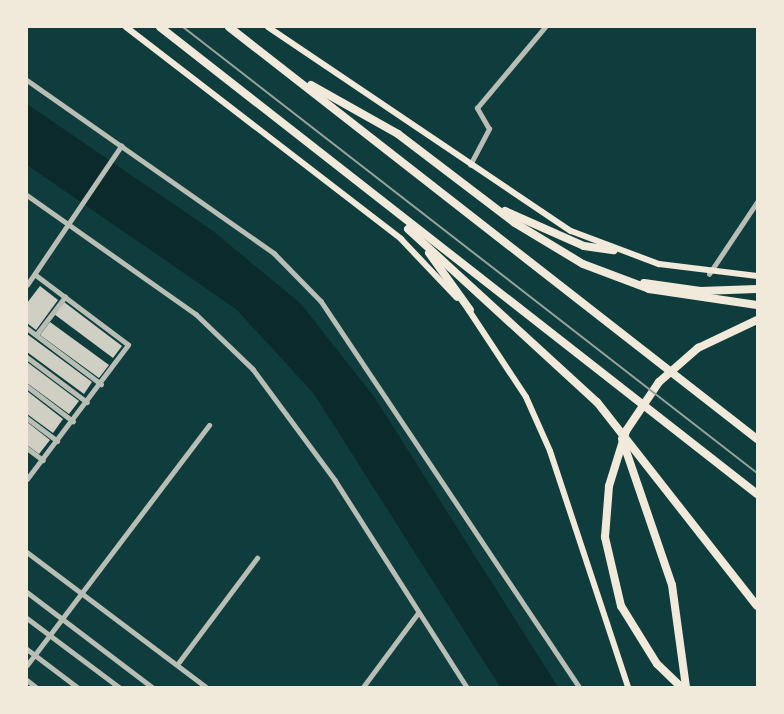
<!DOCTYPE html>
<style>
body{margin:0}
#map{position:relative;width:784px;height:714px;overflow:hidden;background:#0f3d3e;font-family:Roboto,sans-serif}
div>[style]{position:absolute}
.water>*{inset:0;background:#0a2a2b}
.building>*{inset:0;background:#cfcfc3}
.minor>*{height:4.5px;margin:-2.25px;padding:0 2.25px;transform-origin:2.25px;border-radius:2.25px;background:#b8beb3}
.secondary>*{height:6px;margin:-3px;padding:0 3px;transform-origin:3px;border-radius:3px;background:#f1e9da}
.motorway>*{height:8px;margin:-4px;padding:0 4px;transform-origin:4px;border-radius:4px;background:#f1e9da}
.rail>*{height:2px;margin:-1px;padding:0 1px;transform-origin:1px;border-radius:1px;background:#97a49c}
span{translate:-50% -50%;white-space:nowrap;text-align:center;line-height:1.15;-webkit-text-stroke:4.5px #f1e9da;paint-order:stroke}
.frame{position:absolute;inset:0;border:28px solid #f1e9da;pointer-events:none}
</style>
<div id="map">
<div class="water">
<div style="clip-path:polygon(27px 104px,213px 231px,301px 304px,375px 398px,558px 687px,500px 687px,314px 394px,236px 309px,27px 165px)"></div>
</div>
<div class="building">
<div style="clip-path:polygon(40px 286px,58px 300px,36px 330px,27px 323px,27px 303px)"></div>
<div style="clip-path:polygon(64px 302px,122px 346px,113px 358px,54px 314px)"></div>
<div style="clip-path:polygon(50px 322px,109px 365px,99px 378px,40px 335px)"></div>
<div style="clip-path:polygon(27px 334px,92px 382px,84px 394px,27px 352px)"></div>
<div style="clip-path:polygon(27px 362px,79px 401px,69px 414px,27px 383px)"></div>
<div style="clip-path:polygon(27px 391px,63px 419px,53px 433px,27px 414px)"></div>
<div style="clip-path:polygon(27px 422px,50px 440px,39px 454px,27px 445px)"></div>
</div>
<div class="minor">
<div style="left:27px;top:80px;width:302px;rotate:35deg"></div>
<div style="left:274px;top:253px;width:67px;rotate:45.6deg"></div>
<div style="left:321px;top:301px;width:464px;rotate:56.2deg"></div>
<div style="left:470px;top:165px;width:41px;rotate:-62.2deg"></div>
<div style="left:489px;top:129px;width:24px;rotate:-120deg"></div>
<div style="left:477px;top:108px;width:106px;rotate:-50deg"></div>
<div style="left:27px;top:195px;width:207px;rotate:35.2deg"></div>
<div style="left:196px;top:314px;width:79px;rotate:44deg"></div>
<div style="left:253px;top:369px;width:138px;rotate:53.5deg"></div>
<div style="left:335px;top:480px;width:246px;rotate:57.5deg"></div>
<div style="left:709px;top:274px;width:87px;rotate:-56.3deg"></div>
<div style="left:27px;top:285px;width:168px;rotate:-55.9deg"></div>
<div style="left:27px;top:328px;width:93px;rotate:37.1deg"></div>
<div style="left:36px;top:335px;width:48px;rotate:-52.7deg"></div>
<div style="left:27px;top:357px;width:75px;rotate:36.9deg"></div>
<div style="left:27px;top:386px;width:58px;rotate:37.3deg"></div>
<div style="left:27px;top:418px;width:38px;rotate:37deg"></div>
<div style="left:27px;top:448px;width:20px;rotate:37deg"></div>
<div style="left:27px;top:479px;width:168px;rotate:-53deg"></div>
<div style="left:128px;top:345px;width:116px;rotate:-143deg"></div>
<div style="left:27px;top:552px;width:224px;rotate:37deg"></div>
<div style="left:27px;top:592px;width:157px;rotate:37.2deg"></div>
<div style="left:27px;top:618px;width:115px;rotate:36.9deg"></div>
<div style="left:27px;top:649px;width:63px;rotate:37.2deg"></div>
<div style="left:179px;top:662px;width:130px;rotate:-53.1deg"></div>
<div style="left:27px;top:665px;width:301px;rotate:-52.8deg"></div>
<div style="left:27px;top:680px;width:11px;rotate:38deg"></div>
<div style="left:363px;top:687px;width:92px;rotate:-53.4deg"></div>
</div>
<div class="secondary">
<div style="left:126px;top:27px;width:347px;rotate:37.6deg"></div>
<div style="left:401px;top:239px;width:81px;rotate:46.5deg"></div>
<div style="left:268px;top:27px;width:365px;rotate:34deg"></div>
<div style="left:571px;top:231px;width:94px;rotate:20.6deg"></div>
<div style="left:659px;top:264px;width:99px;rotate:7deg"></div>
<div style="left:468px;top:309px;width:105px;rotate:56.6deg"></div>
<div style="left:526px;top:397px;width:59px;rotate:66deg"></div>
<div style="left:550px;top:451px;width:249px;rotate:71.7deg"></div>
</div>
<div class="motorway">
<div style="left:160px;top:27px;width:758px;rotate:38.03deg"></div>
<div style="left:229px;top:27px;width:670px;rotate:37.97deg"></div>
<div style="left:311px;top:85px;width:100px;rotate:29.4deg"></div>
<div style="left:398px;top:134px;width:147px;rotate:37.3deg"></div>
<div style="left:515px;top:223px;width:79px;rotate:31.1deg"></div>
<div style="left:583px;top:264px;width:71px;rotate:20.7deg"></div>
<div style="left:649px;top:289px;width:109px;rotate:8.4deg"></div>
<div style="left:505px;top:211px;width:86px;rotate:23.9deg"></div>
<div style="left:584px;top:246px;width:30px;rotate:8deg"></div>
<div style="left:408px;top:229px;width:256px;rotate:42.5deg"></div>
<div style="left:597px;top:402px;width:259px;rotate:51.9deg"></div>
<div style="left:429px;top:253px;width:70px;rotate:54.3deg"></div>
<div style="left:644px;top:283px;width:57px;rotate:8.1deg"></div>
<div style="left:700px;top:291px;width:57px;rotate:-2deg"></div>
<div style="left:622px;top:439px;width:154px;rotate:71.1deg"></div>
<div style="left:672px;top:585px;width:103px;rotate:82.2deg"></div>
<div style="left:681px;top:687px;width:33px;rotate:-136deg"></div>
<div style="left:657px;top:664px;width:68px;rotate:-121.8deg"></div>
<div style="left:621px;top:606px;width:71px;rotate:-103.1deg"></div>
<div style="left:605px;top:537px;width:51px;rotate:-85.5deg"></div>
<div style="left:609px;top:486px;width:58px;rotate:-72.8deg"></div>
<div style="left:626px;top:431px;width:59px;rotate:-56deg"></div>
<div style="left:659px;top:382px;width:52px;rotate:-41.1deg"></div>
<div style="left:698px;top:348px;width:65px;rotate:-25.4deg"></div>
</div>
<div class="rail">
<div style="left:183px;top:27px;width:727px;rotate:37.85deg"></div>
</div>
<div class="frame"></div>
</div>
